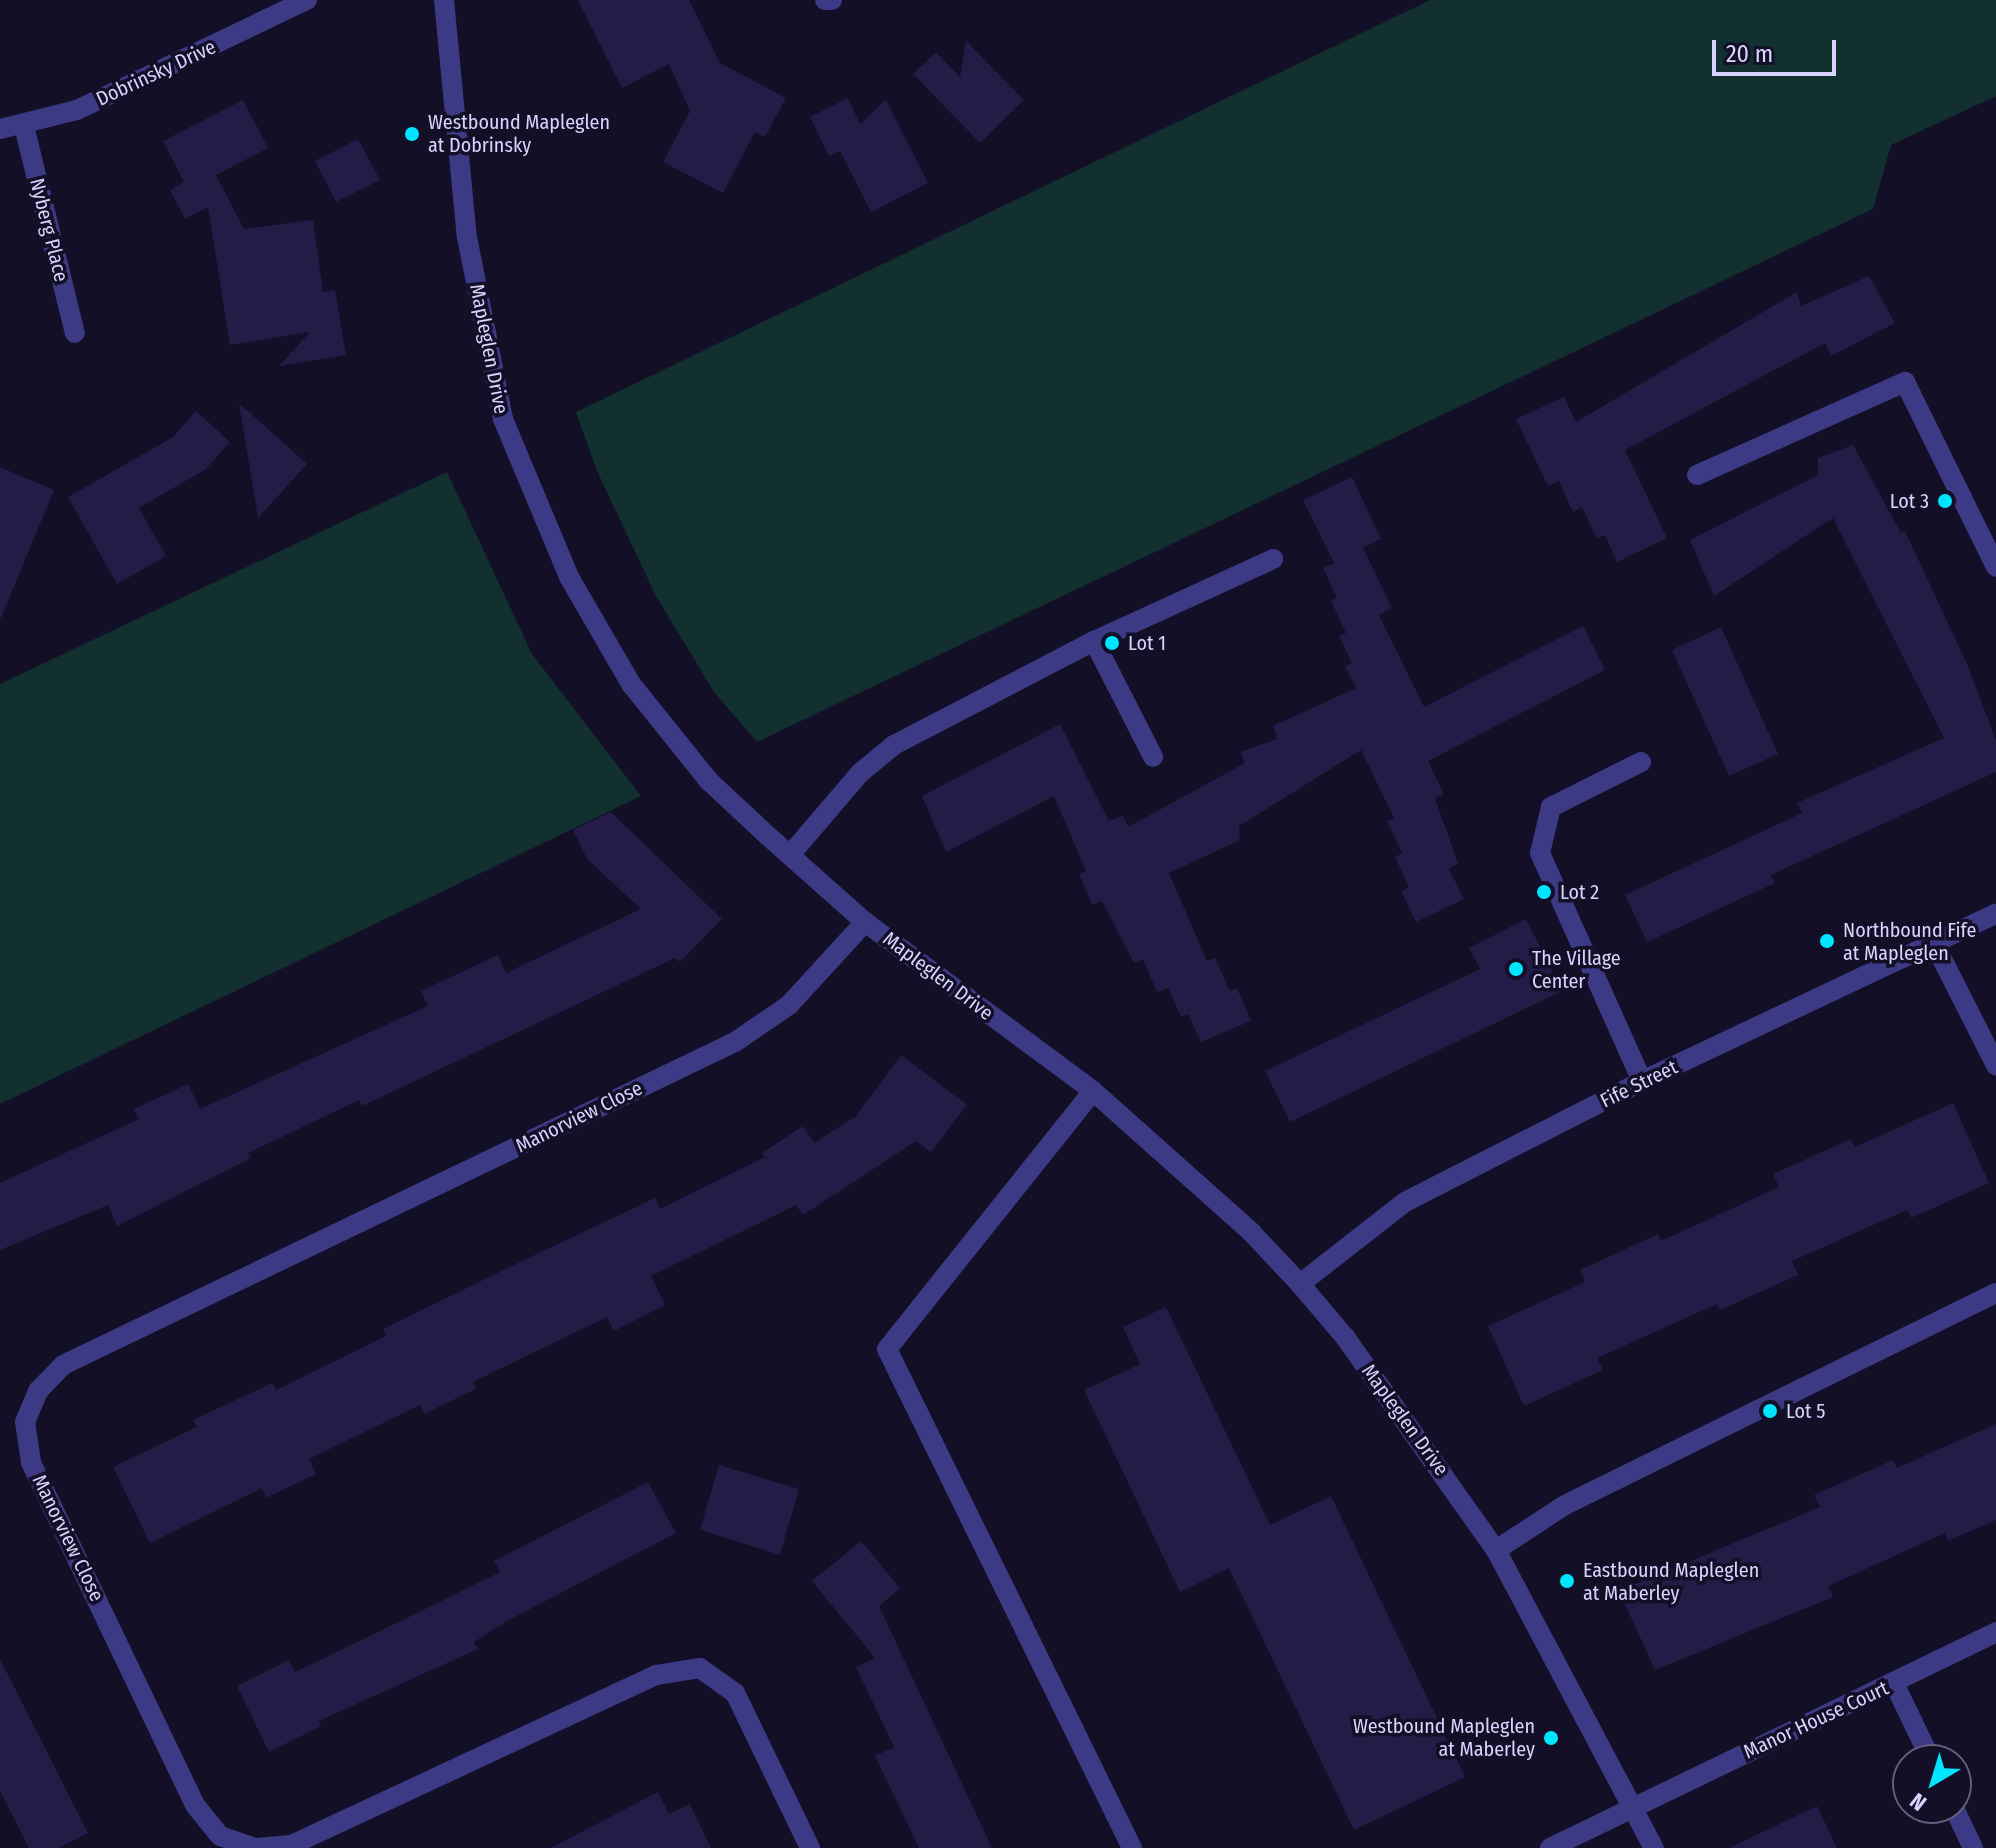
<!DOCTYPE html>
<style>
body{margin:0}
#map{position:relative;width:1996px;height:1848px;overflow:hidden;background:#130f26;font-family:"Fira Sans Condensed",sans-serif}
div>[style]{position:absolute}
.green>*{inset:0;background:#12302f}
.building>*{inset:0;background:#241b47}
.service>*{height:20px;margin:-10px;padding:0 10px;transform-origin:10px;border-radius:10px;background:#3d3a85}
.minor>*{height:20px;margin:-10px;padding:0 10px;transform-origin:10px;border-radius:10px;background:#3d3a85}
.dots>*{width:22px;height:22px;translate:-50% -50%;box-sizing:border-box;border:4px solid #130f26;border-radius:50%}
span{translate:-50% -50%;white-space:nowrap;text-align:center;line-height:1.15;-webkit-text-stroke:7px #130f26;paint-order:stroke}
.street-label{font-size:20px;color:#d9d4ff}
.poi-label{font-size:20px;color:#d9d4ff}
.left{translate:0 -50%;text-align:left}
.right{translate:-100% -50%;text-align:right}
.north{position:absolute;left:1892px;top:1744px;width:80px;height:80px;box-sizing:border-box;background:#130f26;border:2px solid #625e7d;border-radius:50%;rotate:218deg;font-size:22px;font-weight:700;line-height:32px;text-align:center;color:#d9d4ff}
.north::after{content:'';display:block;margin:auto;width:28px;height:36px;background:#00e5ff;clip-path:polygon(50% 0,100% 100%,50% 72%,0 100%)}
.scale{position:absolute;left:1712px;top:40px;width:124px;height:36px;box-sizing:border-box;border:4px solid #d9d4ff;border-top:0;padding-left:10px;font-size:24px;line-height:28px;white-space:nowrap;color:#d9d4ff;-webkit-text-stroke:6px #130f26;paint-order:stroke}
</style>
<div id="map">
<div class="green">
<div style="clip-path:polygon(1430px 0,1996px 0,1996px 96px,1891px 145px,1873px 209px,757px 742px,714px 692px,656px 596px,597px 471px,576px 412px)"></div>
<div style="clip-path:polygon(447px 472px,532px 654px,641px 796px,0 1104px,0 684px)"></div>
</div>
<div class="building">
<div style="clip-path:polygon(578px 0,689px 0,720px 63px,786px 98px,765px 137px,755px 132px,723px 193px,663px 162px,690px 111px,669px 64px,622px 88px)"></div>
<div style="clip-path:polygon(966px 41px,1024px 100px,980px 143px,913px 74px,936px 52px,960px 77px)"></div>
<div style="clip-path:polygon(848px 98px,860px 124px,886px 100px,928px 183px,871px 212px,840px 151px,829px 156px,810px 117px)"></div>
<div style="clip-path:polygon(243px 100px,268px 148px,216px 175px,244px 229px,313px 220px,323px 292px,335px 290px,346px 355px,279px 366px,310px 332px,230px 345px,208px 207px,185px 219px,170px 190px,184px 182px,163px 141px)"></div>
<div style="clip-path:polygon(358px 139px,380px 180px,336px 202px,315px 161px)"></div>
<div style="clip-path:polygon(1869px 276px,1895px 323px,1831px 356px,1825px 343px,1625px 450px,1667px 538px,1617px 562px,1605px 535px,1597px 539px,1582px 507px,1573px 512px,1559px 481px,1548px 486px,1516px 419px,1564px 397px,1576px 422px,1797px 292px,1801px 306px)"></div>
<div style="clip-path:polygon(239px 403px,307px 464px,258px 518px)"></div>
<div style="clip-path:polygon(196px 411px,230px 442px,206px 469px,139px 508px,166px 556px,117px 584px,68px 497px,173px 437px)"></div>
<div style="clip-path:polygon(1853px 445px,1901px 533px,1905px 531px,1967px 664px,1996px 740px,1996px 772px,1771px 875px,1775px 883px,1647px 942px,1625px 895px,1802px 813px,1797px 803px,1944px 738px,1833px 518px,1714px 596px,1690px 540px,1818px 475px,1818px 458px)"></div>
<div style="clip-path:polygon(0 467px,54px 490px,1px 618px,0 618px)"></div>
<div style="clip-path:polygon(1352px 477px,1381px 539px,1363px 548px,1392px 608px,1379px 615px,1424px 707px,1583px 626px,1605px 670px,1428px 761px,1444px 794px,1435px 798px,1458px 864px,1449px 869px,1464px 899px,1416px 922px,1401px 891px,1409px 887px,1395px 857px,1402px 853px,1387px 821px,1394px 818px,1361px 750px,1239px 826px,1240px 840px,1169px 873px,1207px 961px,1215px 958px,1230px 991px,1237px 988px,1251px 1021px,1201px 1042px,1188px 1014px,1181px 1017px,1168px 988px,1157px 992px,1143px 959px,1134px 963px,1102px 901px,1092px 905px,1079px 874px,1086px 871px,1054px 796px,946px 852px,922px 796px,1060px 724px,1109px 821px,1123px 815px,1128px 827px,1245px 763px,1240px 752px,1277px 739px,1273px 726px,1356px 688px,1345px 666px,1352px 663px,1339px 636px,1346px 633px,1331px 601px,1337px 598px,1323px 568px,1334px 563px,1303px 500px)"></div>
<div style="clip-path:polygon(1721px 627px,1778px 754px,1729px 776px,1672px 650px)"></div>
<div style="clip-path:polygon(611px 812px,722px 919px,680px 962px,675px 958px,362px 1106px,359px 1100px,248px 1153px,251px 1158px,117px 1226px,108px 1205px,0 1250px,0 1183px,139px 1119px,134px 1109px,188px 1084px,200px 1109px,428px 1006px,421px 991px,498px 955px,506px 973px,641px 909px,587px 859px,573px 830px)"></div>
<div style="clip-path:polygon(1526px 919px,1562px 991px,1290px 1122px,1265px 1071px,1480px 969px,1469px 948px)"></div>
<div style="clip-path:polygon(901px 1055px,967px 1105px,931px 1152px,916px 1141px,803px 1215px,796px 1205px,651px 1276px,665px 1305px,614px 1331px,607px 1317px,473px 1382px,476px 1389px,424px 1414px,420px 1405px,309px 1459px,316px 1474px,266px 1498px,262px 1488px,150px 1543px,113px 1467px,197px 1427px,193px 1420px,272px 1383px,276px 1390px,386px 1336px,383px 1329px,518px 1263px,655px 1198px,660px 1209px,765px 1157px,762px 1153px,803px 1126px,814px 1143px,855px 1117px)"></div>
<div style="clip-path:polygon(1953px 1103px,1989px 1183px,1911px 1218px,1907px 1210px,1792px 1261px,1798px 1275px,1720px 1310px,1717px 1304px,1597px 1358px,1603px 1370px,1524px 1406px,1488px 1326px,1585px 1282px,1580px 1270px,1658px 1234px,1661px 1241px,1779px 1187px,1773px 1174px,1851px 1139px,1855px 1147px)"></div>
<div style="clip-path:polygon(1166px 1307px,1270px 1525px,1331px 1496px,1465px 1777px,1354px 1830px,1229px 1568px,1180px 1592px,1084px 1390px,1140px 1364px,1123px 1327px)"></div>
<div style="clip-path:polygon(1996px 1424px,1996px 1520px,1948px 1541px,1945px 1533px,1828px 1586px,1833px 1597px,1655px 1670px,1619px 1591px,1820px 1507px,1814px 1495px,1893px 1460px,1897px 1468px)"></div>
<div style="clip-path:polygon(719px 1465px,799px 1489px,780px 1555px,700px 1530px)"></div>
<div style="clip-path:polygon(648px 1482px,676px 1533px,507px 1621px,474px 1642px,478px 1649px,319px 1721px,321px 1726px,269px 1752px,237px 1686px,289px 1660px,295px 1672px,411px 1616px,500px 1572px,494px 1561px)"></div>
<div style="clip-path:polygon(861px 1541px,900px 1588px,879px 1606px,992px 1848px,919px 1848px,875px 1756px,894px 1747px,856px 1667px,875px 1658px,812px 1581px)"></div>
<div style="clip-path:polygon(0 1659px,88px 1833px,59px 1848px,29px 1848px,0 1791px)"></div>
<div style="clip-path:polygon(658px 1792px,669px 1814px,690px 1804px,711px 1848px,551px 1848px)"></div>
<div style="clip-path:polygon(1817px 1806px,1837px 1848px,1729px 1848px)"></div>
</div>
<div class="service">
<div style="left:1697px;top:475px;width:228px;rotate:-24.1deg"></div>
<div style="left:1905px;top:382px;width:206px;rotate:63.8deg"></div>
<div style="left:1094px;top:641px;width:130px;rotate:63deg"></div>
<div style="left:1641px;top:762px;width:101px;rotate:153.4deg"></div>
<div style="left:1551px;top:807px;width:47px;rotate:103.4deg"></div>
<div style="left:1540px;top:853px;width:250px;rotate:65.9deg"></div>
<div style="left:790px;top:855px;width:108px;rotate:-49.5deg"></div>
<div style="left:860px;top:773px;width:44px;rotate:-39.5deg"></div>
<div style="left:894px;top:745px;width:225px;rotate:-27.5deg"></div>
<div style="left:1094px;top:641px;width:197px;rotate:-24.6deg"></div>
<div style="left:1935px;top:945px;width:135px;rotate:63.1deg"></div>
<div style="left:1093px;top:1091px;width:330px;rotate:128.6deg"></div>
<div style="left:887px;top:1349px;width:556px;rotate:63.85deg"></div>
<div style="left:1496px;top:1550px;width:82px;rotate:-33.1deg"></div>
<div style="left:1565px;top:1505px;width:480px;rotate:-26.2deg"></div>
<div style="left:1894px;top:1683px;width:85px;rotate:64.3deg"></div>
<div style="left:1954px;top:1808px;width:44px;rotate:64.6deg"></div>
</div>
<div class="minor">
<div style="left:444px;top:0;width:238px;rotate:84.5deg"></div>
<div style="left:467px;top:237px;width:186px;rotate:78.8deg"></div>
<div style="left:503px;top:419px;width:171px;rotate:67.3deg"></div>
<div style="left:569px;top:577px;width:124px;rotate:59.9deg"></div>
<div style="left:631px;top:684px;width:124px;rotate:51.2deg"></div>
<div style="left:709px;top:781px;width:81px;rotate:43deg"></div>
<div style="left:768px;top:836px;width:130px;rotate:41.6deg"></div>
<div style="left:865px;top:922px;width:284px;rotate:36.5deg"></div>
<div style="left:1093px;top:1091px;width:212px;rotate:41.7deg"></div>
<div style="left:1251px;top:1232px;width:71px;rotate:46.7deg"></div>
<div style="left:1300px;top:1284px;width:70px;rotate:49.7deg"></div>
<div style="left:1345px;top:1337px;width:261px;rotate:54.7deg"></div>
<div style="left:1496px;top:1550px;width:337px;rotate:62.1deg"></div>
<div style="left:825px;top:0;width:7px"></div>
<div style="left:24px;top:126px;width:213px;rotate:76.2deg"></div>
<div style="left:0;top:129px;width:79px;rotate:-13.9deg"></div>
<div style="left:77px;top:110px;width:255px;rotate:-25.6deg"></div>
<div style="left:1300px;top:1284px;width:133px;rotate:-38deg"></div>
<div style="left:1405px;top:1202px;width:266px;rotate:-27deg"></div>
<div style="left:1642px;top:1081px;width:391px;rotate:-25.3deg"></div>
<div style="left:810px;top:1848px;width:172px;rotate:-115.8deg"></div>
<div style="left:735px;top:1693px;width:43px;rotate:-144.5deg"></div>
<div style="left:700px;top:1668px;width:45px;rotate:171deg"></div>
<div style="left:656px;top:1675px;width:403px;rotate:155deg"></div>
<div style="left:291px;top:1845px;width:36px;rotate:175deg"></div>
<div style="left:255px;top:1848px;width:37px;rotate:-161deg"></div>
<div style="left:220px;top:1836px;width:40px;rotate:-129deg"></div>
<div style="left:195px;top:1805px;width:380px;rotate:-115.6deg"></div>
<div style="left:31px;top:1462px;width:40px;rotate:-98.5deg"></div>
<div style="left:25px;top:1422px;width:34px;rotate:-67deg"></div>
<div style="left:38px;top:1391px;width:36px;rotate:-46deg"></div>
<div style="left:63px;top:1365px;width:746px;rotate:-25.67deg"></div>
<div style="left:735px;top:1042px;width:65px;rotate:-34.4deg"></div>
<div style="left:789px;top:1005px;width:113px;rotate:-47.5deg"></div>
<div style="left:1550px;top:1848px;width:496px;rotate:-25.8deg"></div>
</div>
<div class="dots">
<div style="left:412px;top:134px;background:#00e5ff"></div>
<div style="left:1945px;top:501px;background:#00e5ff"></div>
<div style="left:1112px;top:643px;background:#00e5ff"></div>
<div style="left:1544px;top:892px;background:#00e5ff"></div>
<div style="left:1827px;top:941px;background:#00e5ff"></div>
<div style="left:1516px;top:969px;background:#00e5ff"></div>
<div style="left:1770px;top:1411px;background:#00e5ff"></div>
<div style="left:1567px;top:1581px;background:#00e5ff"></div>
<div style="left:1551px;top:1738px;background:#00e5ff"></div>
</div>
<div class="street-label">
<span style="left:156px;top:73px;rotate:-25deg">Dobrinsky Drive</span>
<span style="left:49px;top:230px;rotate:76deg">Nyberg Place</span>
<span style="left:489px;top:349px;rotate:79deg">Mapleglen Drive</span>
<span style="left:938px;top:976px;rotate:37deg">Mapleglen Drive</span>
<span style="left:1639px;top:1084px;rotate:-26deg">Fife Street</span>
<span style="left:579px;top:1117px;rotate:-26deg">Manorview Close</span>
<span style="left:1405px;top:1420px;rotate:54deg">Mapleglen Drive</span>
<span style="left:68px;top:1538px;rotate:64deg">Manorview Close</span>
<span style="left:1816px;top:1720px;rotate:-25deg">Manor House Court</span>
</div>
<div class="poi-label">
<span class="left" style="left:428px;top:134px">Westbound Mapleglen<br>at Dobrinsky</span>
<span class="right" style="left:1929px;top:501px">Lot 3</span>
<span class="left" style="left:1128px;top:643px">Lot 1</span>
<span class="left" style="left:1560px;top:892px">Lot 2</span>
<span class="left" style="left:1843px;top:942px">Northbound Fife<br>at Mapleglen</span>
<span class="left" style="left:1532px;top:970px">The Village<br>Center</span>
<span class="left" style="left:1786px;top:1411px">Lot 5</span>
<span class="left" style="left:1583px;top:1582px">Eastbound Mapleglen<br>at Maberley</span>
<span class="right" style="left:1535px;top:1738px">Westbound Mapleglen<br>at Maberley</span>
</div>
<div class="north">N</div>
<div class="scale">20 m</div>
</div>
